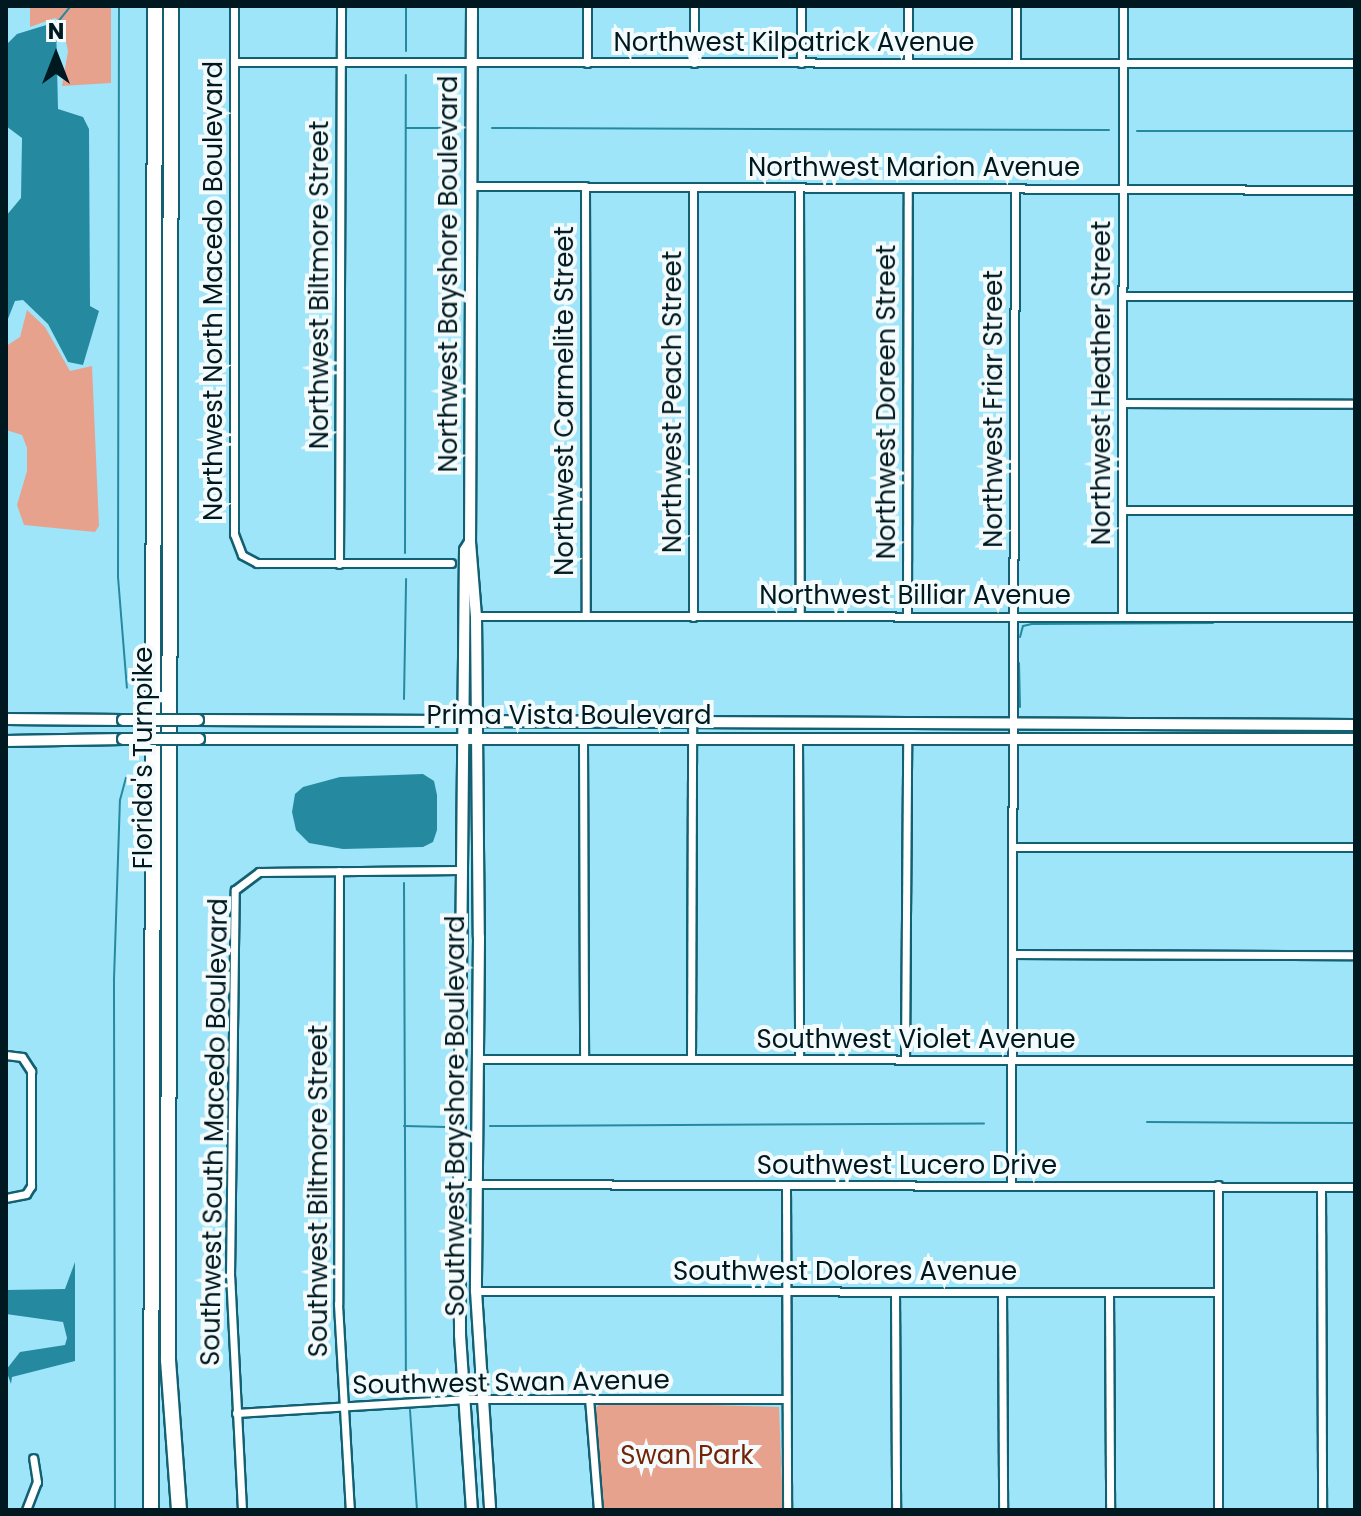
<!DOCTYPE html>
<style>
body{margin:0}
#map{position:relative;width:1361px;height:1516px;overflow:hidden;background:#9fe5f9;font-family:Poppins,sans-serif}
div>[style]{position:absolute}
.green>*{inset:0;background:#e7a28e}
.water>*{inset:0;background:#2589a0}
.stream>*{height:2px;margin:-1px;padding:0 1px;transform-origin:1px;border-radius:1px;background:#2589a0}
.roads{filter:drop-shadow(2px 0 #126071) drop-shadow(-2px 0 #126071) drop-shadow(0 2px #126071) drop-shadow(0 -2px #126071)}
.minor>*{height:7px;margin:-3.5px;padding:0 3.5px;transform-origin:3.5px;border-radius:3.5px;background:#fff}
.secondary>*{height:10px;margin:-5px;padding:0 5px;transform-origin:5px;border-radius:5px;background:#fff}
.motorway>*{height:14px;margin:-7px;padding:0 7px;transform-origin:7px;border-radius:7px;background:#fff}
.bridges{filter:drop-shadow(2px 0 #126071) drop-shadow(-2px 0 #126071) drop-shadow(0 2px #126071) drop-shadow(0 -2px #126071)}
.secondary-bridge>*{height:10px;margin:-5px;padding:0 5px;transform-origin:5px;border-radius:5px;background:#fff}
span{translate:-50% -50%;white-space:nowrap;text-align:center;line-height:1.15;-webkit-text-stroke:8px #f4fbfc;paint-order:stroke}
.street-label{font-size:26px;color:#001920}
.park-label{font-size:26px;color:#732307}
.frame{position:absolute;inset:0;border:8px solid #001920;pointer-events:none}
.north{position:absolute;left:16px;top:16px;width:80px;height:80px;-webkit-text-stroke:6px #f4fbfc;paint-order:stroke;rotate:0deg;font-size:22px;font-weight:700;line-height:32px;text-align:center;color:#001920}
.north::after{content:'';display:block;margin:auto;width:28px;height:36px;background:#001920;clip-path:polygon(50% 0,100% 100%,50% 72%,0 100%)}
</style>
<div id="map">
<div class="green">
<div style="clip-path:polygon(30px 6px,111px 6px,111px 83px,62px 86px,68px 51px,62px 23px,55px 18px,30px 27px)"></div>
<div style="clip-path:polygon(27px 310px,45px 327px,70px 371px,92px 366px,99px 526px,95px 532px,24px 525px,17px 505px,27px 471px,27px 448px,22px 435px,6px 430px,6px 346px,20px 337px)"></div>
<div style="clip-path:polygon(602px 1402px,779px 1407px,783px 1510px,602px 1510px,592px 1411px)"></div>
</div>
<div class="water">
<div style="clip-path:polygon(56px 22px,58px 109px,83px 117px,89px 129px,90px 306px,99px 311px,83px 365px,68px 362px,48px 324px,23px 300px,15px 301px,6px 324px,6px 216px,21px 198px,22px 138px,6px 126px,6px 45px,17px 34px)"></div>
<div style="clip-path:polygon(423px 774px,434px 781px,437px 795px,437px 830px,433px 842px,423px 847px,343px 849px,309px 843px,296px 830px,292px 812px,295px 794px,303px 787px,340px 777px)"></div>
<div style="clip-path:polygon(75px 1262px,75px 1361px,12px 1377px,11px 1384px,6px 1370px,20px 1352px,65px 1345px,67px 1338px,63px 1322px,6px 1314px,6px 1290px,65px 1289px)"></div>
</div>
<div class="stream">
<div style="left:119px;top:6px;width:571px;rotate:90.1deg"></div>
<div style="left:118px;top:577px;width:111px;rotate:85.4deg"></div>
<div style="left:406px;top:6px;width:45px;rotate:90deg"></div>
<div style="left:57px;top:23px;width:22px;rotate:-51deg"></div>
<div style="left:406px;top:128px;width:43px"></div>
<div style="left:492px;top:128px;width:617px;rotate:0.19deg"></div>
<div style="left:1137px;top:131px;width:218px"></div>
<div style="left:405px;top:553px;width:478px;rotate:-89.9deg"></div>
<div style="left:1020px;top:637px;width:11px;rotate:-75deg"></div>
<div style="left:1023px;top:626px;width:9px;rotate:-13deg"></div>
<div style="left:1032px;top:624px;width:181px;rotate:-0.3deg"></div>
<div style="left:1019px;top:663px;width:44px;rotate:88.7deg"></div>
<div style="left:404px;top:699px;width:120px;rotate:-89deg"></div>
<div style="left:404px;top:883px;width:510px;rotate:89.78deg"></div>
<div style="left:1147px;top:1122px;width:208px;rotate:0.3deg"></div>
<div style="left:404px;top:1126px;width:42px;rotate:1.4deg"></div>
<div style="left:490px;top:1126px;width:494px;rotate:-0.3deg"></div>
<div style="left:410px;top:1410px;width:100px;rotate:86deg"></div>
<div style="left:115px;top:1510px;width:531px;rotate:-90.11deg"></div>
<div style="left:114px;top:979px;width:179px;rotate:-88.1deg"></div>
<div style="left:120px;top:800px;width:23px;rotate:-75deg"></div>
</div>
<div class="roads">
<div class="minor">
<div style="left:234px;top:6px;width:528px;rotate:90deg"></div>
<div style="left:234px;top:534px;width:22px;rotate:69deg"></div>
<div style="left:242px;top:555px;width:17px;rotate:28deg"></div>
<div style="left:257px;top:563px;width:194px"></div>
<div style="left:234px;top:62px;width:1121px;rotate:0.05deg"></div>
<div style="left:587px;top:63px;width:57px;rotate:-90deg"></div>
<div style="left:694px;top:63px;width:57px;rotate:-90deg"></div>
<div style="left:801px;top:63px;width:57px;rotate:-90deg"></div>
<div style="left:908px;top:63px;width:57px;rotate:-90deg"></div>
<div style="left:1016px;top:63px;width:57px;rotate:-90deg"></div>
<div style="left:472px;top:186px;width:883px;rotate:0.26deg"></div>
<div style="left:585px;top:186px;width:429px;rotate:89.9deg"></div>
<div style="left:799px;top:188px;width:428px;rotate:89.9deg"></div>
<div style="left:1122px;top:296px;width:233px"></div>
<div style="left:1122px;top:403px;width:233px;rotate:0.2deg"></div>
<div style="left:1122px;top:510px;width:233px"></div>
<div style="left:339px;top:564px;width:558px;rotate:-89.79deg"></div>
<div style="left:476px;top:616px;width:879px;rotate:0.07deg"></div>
<div style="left:1122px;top:616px;width:610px;rotate:-89.91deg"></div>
<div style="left:693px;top:617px;width:430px;rotate:-90deg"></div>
<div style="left:907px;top:617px;width:429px;rotate:-89.9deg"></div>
<div style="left:798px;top:738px;width:321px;rotate:89.8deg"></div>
<div style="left:583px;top:739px;width:320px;rotate:89.8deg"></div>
<div style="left:1014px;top:847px;width:341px"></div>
<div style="left:339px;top:871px;width:433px;rotate:90.1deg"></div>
<div style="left:338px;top:1304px;width:206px;rotate:86.7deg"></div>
<div style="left:1014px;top:954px;width:341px;rotate:0.2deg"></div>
<div style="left:6px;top:1055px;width:16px;rotate:7deg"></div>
<div style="left:22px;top:1057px;width:17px;rotate:57deg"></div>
<div style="left:31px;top:1071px;width:115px;rotate:90deg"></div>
<div style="left:31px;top:1186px;width:9px;rotate:122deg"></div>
<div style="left:26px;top:1194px;width:20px;rotate:169deg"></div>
<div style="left:477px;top:1059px;width:878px;rotate:0.07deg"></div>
<div style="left:691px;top:1059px;width:335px;rotate:-89.8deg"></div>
<div style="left:905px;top:1060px;width:321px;rotate:-89.6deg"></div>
<div style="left:459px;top:1184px;width:896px;rotate:0.19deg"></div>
<div style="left:786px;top:1186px;width:324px;rotate:89.8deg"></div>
<div style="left:1011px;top:1186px;width:998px;rotate:-89.77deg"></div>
<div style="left:1321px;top:1187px;width:323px;rotate:89.8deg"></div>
<div style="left:476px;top:1291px;width:738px;rotate:0.08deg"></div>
<div style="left:1002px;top:1292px;width:218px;rotate:89.7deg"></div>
<div style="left:895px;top:1293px;width:217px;rotate:89.7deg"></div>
<div style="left:1109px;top:1293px;width:217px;rotate:89.7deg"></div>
<div style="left:589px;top:1398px;width:112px;rotate:85.4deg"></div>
<div style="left:236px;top:1413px;width:227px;rotate:-3.5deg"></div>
<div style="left:463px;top:1399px;width:323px"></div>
<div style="left:26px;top:1510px;width:30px;rotate:-69deg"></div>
<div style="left:37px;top:1482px;width:24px;rotate:-99deg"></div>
<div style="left:242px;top:1510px;width:234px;rotate:-92.9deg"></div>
<div style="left:230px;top:1276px;width:386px;rotate:-89.3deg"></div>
<div style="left:235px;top:890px;width:30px;rotate:-37deg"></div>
<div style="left:259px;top:872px;width:201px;rotate:-0.6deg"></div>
<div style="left:1218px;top:1510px;width:325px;rotate:-90deg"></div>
</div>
<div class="secondary">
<div style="left:472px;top:6px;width:536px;rotate:90.21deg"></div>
<div style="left:470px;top:542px;width:74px;rotate:85.4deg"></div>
<div style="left:476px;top:616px;width:321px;rotate:89.5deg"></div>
<div style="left:479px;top:937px;width:354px;rotate:90.5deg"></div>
<div style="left:476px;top:1291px;width:219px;rotate:86.3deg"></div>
<div style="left:470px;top:542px;width:9px;rotate:122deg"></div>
<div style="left:465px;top:550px;width:634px;rotate:90.54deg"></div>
<div style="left:459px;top:1184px;width:151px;rotate:89.6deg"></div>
<div style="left:460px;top:1335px;width:175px;rotate:86.1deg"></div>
<div style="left:6px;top:719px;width:117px;rotate:0.5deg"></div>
<div style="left:198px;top:720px;width:1157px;rotate:0.25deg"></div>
<div style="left:199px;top:739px;width:1156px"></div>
<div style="left:6px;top:741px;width:117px;rotate:-1deg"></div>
</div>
<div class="motorway">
<div style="left:171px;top:6px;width:1354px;rotate:90.13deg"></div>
<div style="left:168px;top:1360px;width:150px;rotate:85.8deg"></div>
<div style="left:151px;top:1510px;width:1504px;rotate:-89.85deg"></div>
</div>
</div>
<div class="bridges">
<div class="secondary-bridge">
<div style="left:123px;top:720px;width:75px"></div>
<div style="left:123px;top:739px;width:76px"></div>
</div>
</div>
<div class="street-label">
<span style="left:794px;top:43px">Northwest Kilpatrick Avenue</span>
<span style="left:914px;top:168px">Northwest Marion Avenue</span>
<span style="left:449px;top:274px;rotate:-90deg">Northwest Bayshore Boulevard</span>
<span style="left:320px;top:285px;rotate:-90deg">Northwest Biltmore Street</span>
<span style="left:214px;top:291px;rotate:-90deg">Northwest North Macedo Boulevard</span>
<span style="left:1102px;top:383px;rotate:-90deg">Northwest Heather Street</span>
<span style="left:565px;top:401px;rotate:-90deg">Northwest Carmelite Street</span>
<span style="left:673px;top:402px;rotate:-90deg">Northwest Peach Street</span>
<span style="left:887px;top:402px;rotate:-90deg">Northwest Doreen Street</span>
<span style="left:994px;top:409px;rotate:-90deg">Northwest Friar Street</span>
<span style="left:915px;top:596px">Northwest Billiar Avenue</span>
<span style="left:569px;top:716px">Prima Vista Boulevard</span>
<span style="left:144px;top:758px;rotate:-90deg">Florida's Turnpike</span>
<span style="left:916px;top:1040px">Southwest Violet Avenue</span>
<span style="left:456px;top:1116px;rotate:-90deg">Southwest Bayshore Boulevard</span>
<span style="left:215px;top:1132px;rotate:-89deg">Southwest South Macedo Boulevard</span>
<span style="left:907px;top:1166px">Southwest Lucero Drive</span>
<span style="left:319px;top:1191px;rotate:-90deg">Southwest Biltmore Street</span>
<span style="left:845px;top:1272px">Southwest Dolores Avenue</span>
<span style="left:511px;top:1383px;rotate:-1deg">Southwest Swan Avenue</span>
</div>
<div class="park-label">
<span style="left:687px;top:1456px">Swan Park</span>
</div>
<div class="frame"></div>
<div class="north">N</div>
</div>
